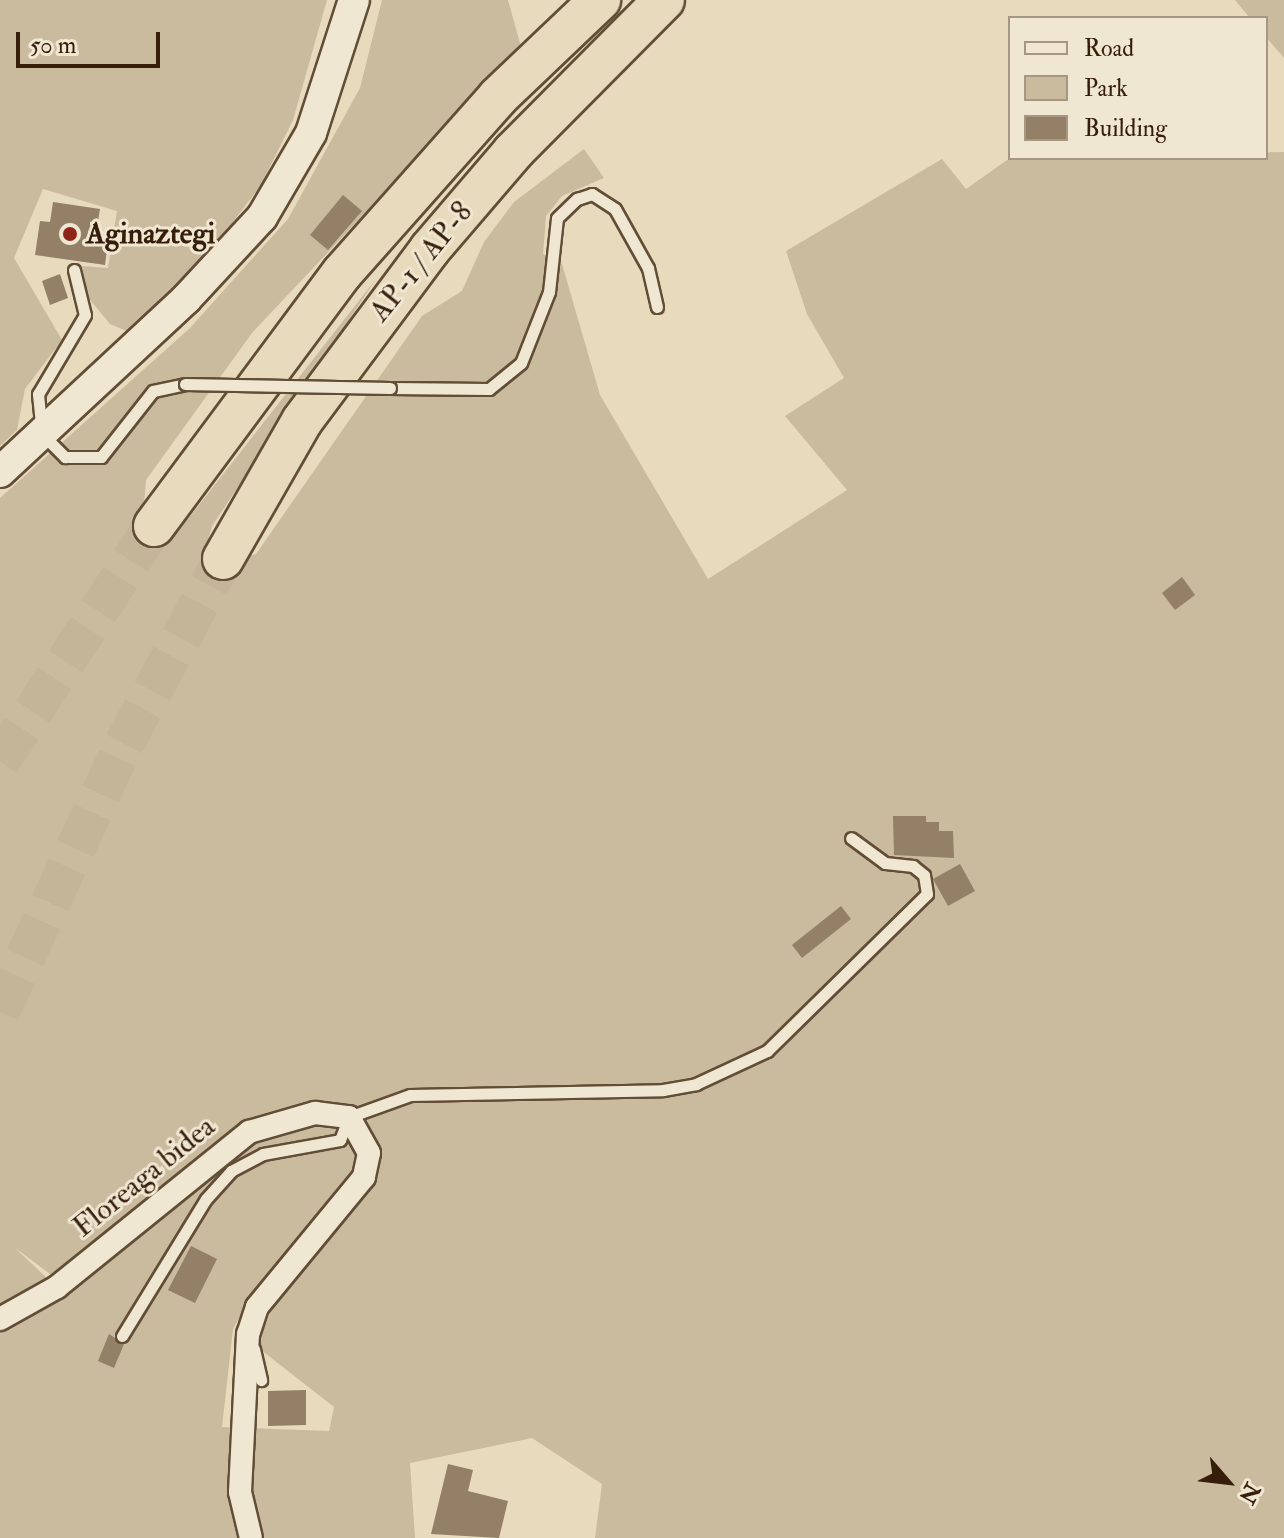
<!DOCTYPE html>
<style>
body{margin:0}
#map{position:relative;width:1284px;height:1538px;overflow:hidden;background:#e8dabc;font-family:"IM FELL Double Pica",serif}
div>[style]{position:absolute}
.green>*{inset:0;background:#caba9e}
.building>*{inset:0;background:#938067}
.motorway-tunnel>*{height:40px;margin-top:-20px;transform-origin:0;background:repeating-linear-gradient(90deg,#c4b498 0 40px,transparent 0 60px)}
.roads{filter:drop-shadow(2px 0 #624d36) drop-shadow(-2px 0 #624d36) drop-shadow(0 2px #624d36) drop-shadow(0 -2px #624d36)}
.service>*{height:11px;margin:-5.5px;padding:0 5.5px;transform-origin:5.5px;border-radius:5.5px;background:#f0e7d3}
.minor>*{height:22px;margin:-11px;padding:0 11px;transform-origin:11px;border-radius:11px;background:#f0e7d3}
.secondary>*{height:30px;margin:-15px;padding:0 15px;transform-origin:15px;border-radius:15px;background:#f0e7d3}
.motorway>*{height:40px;margin:-20px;padding:0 20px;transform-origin:20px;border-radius:20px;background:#e8dabc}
.bridges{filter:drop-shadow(2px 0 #624d36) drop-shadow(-2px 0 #624d36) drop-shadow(0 2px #624d36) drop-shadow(0 -2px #624d36)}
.service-bridge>*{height:11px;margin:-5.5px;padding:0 5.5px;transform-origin:5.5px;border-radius:5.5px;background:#f0e7d3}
.dots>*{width:22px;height:22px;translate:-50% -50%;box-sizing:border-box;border:4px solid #f0e7d3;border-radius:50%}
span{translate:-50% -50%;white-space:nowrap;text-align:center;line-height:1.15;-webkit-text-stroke:6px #f0e7d3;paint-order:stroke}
.poi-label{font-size:30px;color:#361e0a;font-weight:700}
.left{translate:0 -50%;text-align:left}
.street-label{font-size:30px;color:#361e0a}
.legend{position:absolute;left:1008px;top:16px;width:260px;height:144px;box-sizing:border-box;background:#f0e7d3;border:2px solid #a69783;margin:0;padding:10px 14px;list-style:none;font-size:24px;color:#361e0a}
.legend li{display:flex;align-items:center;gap:16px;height:40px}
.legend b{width:40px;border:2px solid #a69783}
.north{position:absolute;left:1188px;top:1442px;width:80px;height:80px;-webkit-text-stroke:6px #f0e7d3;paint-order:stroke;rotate:118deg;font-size:22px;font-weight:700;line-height:32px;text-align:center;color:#361e0a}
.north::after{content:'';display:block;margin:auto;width:28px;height:36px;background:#361e0a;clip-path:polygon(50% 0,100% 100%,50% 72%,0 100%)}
.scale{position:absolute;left:16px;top:32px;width:144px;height:36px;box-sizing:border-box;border:4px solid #361e0a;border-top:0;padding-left:10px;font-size:24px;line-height:28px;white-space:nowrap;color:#361e0a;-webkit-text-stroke:6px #f0e7d3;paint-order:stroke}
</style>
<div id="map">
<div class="green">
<div style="clip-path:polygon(0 0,327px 0,293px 120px,261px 185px,220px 239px,129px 332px,110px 324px,87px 296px,82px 266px,108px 268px,117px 211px,43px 189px,14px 258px,62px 340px,25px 389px,17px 430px,0 446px)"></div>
<div style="clip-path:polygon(evenodd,382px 0,508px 0,521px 47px,252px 333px,146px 480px,143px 518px,174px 528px,188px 519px,376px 279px,212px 526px,207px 544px,228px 564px,256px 554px,422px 316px,462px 291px,484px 242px,514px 202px,584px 149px,604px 178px,562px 196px,546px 216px,543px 254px,562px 264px,600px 395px,708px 579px,847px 490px,785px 416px,844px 378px,807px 314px,786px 251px,942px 159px,966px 189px,1010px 158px,1284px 152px,1284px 1538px,595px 1538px,602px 1484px,532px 1438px,410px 1463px,415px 1538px,0 1538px,0 1328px,70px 1289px,14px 1247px,49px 1280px,0 1311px,0 498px,190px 328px,288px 219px,360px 88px,382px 0,259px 1284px,275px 1302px,256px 1346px,334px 1407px,329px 1431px,222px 1427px,233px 1329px,259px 1284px)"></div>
<div style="clip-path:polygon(1235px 0,1284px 0,1284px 58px,1266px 37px,1266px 18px,1250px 18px)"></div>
</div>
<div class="building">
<div style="clip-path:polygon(343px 195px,362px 211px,328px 250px,310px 235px)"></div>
<div style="clip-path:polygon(53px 202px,100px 209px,96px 233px,109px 235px,105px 265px,35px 255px,40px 221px,50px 222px)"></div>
<div style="clip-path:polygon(60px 274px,68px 298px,50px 305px,42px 281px)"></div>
<div style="clip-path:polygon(1182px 577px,1195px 595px,1175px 610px,1162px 593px)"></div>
<div style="clip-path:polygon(893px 816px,926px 816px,926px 822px,939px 822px,939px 831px,953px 831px,954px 858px,894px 855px)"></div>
<div style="clip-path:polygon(960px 864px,975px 891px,948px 906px,933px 879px)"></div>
<div style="clip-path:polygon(841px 906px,851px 919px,802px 958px,792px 945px)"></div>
<div style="clip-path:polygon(191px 1246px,217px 1259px,195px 1303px,168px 1290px)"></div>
<div style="clip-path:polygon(109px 1334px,124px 1344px,114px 1368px,98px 1361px)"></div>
<div style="clip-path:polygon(306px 1390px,306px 1425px,268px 1426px,268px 1391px)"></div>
<div style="clip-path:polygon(448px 1464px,473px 1470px,468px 1491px,508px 1501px,499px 1538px,431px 1534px)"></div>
</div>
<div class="motorway-tunnel">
<div style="left:0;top:762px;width:282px;rotate:-56.9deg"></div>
<div style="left:0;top:1012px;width:295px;rotate:-65.2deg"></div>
<div style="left:124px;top:744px;width:210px;rotate:-61.8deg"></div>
</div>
<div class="roads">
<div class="service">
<div style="left:74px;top:270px;width:46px;rotate:76.3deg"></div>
<div style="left:85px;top:315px;width:92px;rotate:120.7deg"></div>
<div style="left:38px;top:394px;width:40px;rotate:84.3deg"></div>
<div style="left:42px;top:434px;width:33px;rotate:45deg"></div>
<div style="left:65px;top:457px;width:36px"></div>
<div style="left:101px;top:457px;width:84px;rotate:-51.8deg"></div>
<div style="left:153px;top:391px;width:33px;rotate:-12deg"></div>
<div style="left:390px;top:388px;width:99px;rotate:0.6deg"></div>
<div style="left:489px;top:389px;width:41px;rotate:-39.1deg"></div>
<div style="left:521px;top:363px;width:76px;rotate:-68.5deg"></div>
<div style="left:549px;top:292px;width:74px;rotate:-83.8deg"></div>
<div style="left:557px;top:218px;width:28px;rotate:-44deg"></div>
<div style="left:577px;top:199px;width:16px;rotate:-18deg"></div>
<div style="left:592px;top:194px;width:27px;rotate:33deg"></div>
<div style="left:615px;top:209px;width:68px;rotate:60.8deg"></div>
<div style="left:648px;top:268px;width:40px;rotate:77deg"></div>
<div style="left:122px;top:1336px;width:161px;rotate:-58.5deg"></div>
<div style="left:206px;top:1199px;width:38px;rotate:-48deg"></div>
<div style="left:231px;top:1171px;width:36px;rotate:-28deg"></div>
<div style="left:263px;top:1154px;width:78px;rotate:-10.3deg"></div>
<div style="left:340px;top:1140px;width:25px;rotate:-69deg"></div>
<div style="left:349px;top:1117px;width:65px;rotate:-19.8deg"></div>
<div style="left:410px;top:1095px;width:253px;rotate:-1.1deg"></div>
<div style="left:663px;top:1090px;width:34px;rotate:-10deg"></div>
<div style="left:696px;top:1084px;width:78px;rotate:-24.9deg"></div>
<div style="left:767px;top:1051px;width:224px;rotate:-44.5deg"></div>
<div style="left:927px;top:894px;width:19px;rotate:-99deg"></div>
<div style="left:924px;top:875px;width:14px;rotate:-141deg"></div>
<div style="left:913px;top:866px;width:28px;rotate:-174deg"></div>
<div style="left:885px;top:863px;width:42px;rotate:-143.7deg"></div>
<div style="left:254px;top:1349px;width:32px;rotate:77deg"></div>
</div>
<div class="minor">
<div style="left:0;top:1319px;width:65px;rotate:-29.3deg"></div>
<div style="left:57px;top:1287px;width:247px;rotate:-38.9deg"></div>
<div style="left:249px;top:1132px;width:69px;rotate:-16.1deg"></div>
<div style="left:315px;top:1113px;width:34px;rotate:7deg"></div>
<div style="left:349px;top:1117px;width:41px;rotate:60.9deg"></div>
<div style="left:369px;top:1153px;width:25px;rotate:102deg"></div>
<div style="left:364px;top:1177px;width:168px;rotate:129.5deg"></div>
<div style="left:257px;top:1307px;width:28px;rotate:108deg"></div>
<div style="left:248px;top:1334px;width:158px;rotate:92.9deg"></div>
<div style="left:240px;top:1492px;width:47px;rotate:76.6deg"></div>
</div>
<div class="secondary">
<div style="left:0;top:472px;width:254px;rotate:-42.9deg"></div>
<div style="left:186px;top:299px;width:112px;rotate:-47.2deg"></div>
<div style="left:262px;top:217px;width:97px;rotate:-59.7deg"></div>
<div style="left:311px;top:133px;width:140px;rotate:-72.1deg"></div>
</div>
<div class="motorway">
<div style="left:154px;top:526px;width:315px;rotate:-53.4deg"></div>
<div style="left:342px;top:273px;width:235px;rotate:-48.4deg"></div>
<div style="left:498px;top:97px;width:141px;rotate:-43.6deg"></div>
<div style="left:223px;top:559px;width:159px;rotate:-60.2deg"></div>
<div style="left:302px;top:421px;width:214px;rotate:-53.3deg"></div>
<div style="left:430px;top:249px;width:128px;rotate:-49.4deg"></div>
<div style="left:513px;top:152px;width:214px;rotate:-45.2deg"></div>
</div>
</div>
<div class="bridges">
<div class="service-bridge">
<div style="left:185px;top:384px;width:205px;rotate:1.1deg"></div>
</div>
</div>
<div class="dots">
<div style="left:70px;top:234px;background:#8f2418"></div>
</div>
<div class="poi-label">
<span class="left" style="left:86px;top:234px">Aginaztegi</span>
</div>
<div class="street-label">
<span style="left:421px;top:262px;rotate:-51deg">AP-1 / AP-8</span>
<span style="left:144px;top:1177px;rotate:-39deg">Floreaga bidea</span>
</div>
<ul class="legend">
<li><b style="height:10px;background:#f0e7d3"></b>Road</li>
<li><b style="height:22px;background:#caba9e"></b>Park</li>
<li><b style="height:22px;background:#938067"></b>Building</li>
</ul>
<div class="north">N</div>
<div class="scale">50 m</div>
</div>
